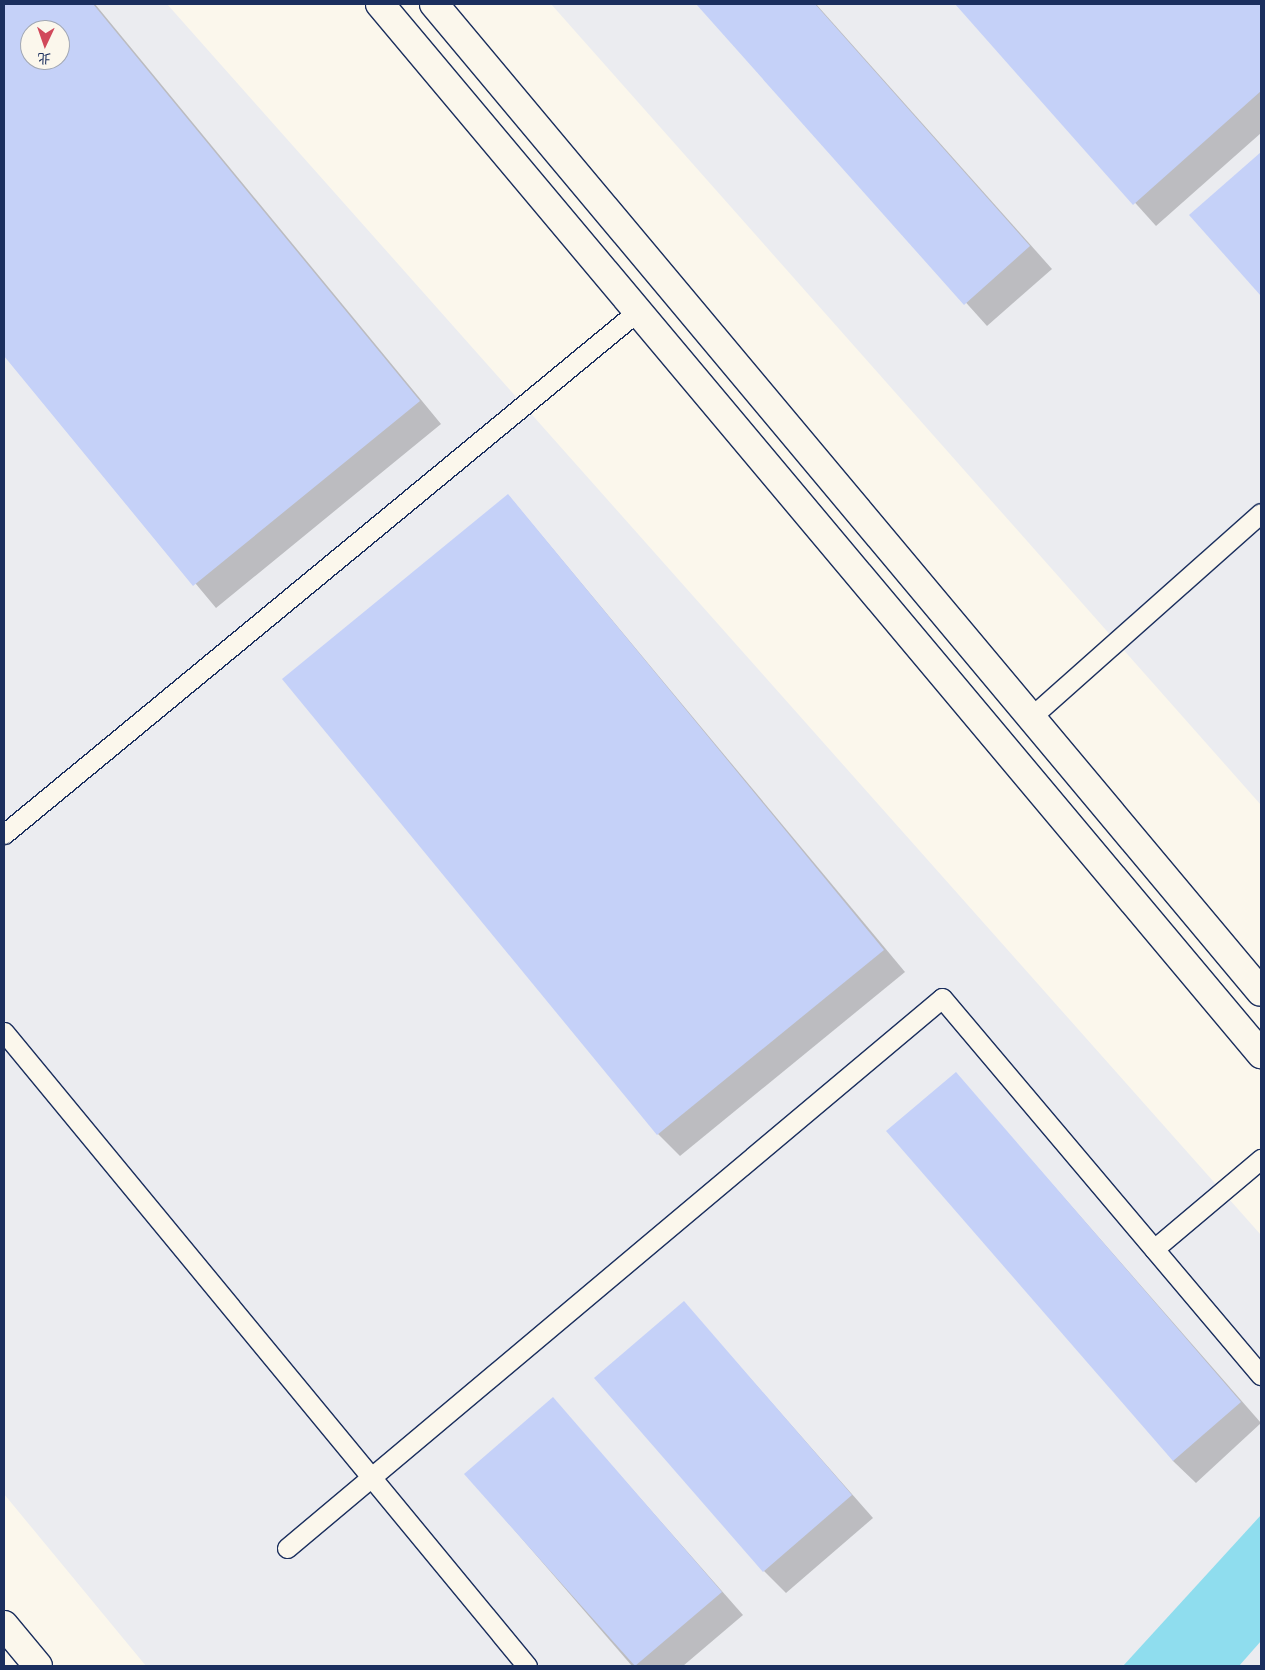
<!DOCTYPE html>
<meta charset="utf-8">
<style>
body{margin:0}
#map{position:relative;width:1265px;height:1670px;overflow:hidden;background:#fbf7ec;font-family:Mali,"LXGW WenKai TC",sans-serif}
div>[style]{position:absolute}
.built>*{inset:0;background:#ebecf0}
.water>*{inset:0;background:#8fddee}
.shadow>*{inset:0;background:#0003}
.building>*{inset:0;background:#c5d1f8}
.roads{filter:drop-shadow(1px 0 #1b2f5e) drop-shadow(-1px 0 #1b2f5e) drop-shadow(0 1px #1b2f5e) drop-shadow(0 -1px #1b2f5e)}
.lane>*{height:19px;margin:-9.5px;padding:0 9.5px;transform-origin:9.5px;border-radius:9.5px;background:#fbf7ec}
.secondary>*{height:28px;margin:-14px;padding:0 14px;transform-origin:14px;border-radius:14px;background:#fbf7ec}
span{translate:-50% -50%;white-space:nowrap;text-align:center;line-height:1.15;-webkit-text-stroke:5px #fbf7ec;paint-order:stroke}
.frame{position:absolute;inset:0;border:5px solid #1b2f5e;pointer-events:none}
.north{position:absolute;left:20px;top:20px;width:50px;height:50px;box-sizing:border-box;background:#fbf7ec;border:1px solid #a1a7b3;border-radius:50%;rotate:183deg;font-size:14px;font-weight:700;line-height:20px;text-align:center;color:#1b2f5e}
.north::after{content:'';display:block;margin:auto;width:18px;height:22px;background:#d1495b;clip-path:polygon(50% 0,100% 100%,50% 72%,0 100%)}
</style>
<div id="map">
<div class="built">
<div style="clip-path:polygon(evenodd,4px 4px,167px 4px,1261px 1235px,1261px 1666px,146px 1666px,4px 1494px,4px 4px,30px 30px,60px 30px,60px 60px,30px 60px,30px 30px)"></div>
<div style="clip-path:polygon(551px 4px,1261px 4px,1261px 805px)"></div>
</div>
<div class="water">
<div style="clip-path:polygon(1261px 1515px,1261px 1641px,1239px 1666px,1123px 1666px)"></div>
</div>
<div class="shadow">
<div style="clip-path:polygon(evenodd,4px 4px,95px 4px,441px 424px,216px 608px,4px 354px,4px 4px,30px 30px,60px 30px,60px 60px,30px 60px,30px 30px)"></div>
<div style="clip-path:polygon(698px 4px,816px 4px,1052px 269px,987px 326px)"></div>
<div style="clip-path:polygon(956px 4px,1261px 4px,1261px 133px,1156px 226px)"></div>
<div style="clip-path:polygon(1261px 153px,1261px 294px,1191px 215px)"></div>
<div style="clip-path:polygon(508px 495px,905px 972px,680px 1156px,658px 1134px)"></div>
<div style="clip-path:polygon(956px 1074px,1261px 1423px,1196px 1483px,1173px 1461px)"></div>
<div style="clip-path:polygon(684px 1303px,873px 1518px,786px 1593px,764px 1571px)"></div>
<div style="clip-path:polygon(553px 1399px,743px 1615px,683px 1666px,632px 1666px,466px 1474px)"></div>
</div>
<div class="building">
<div style="clip-path:polygon(evenodd,4px 4px,93px 4px,420px 401px,193px 586px,4px 356px,4px 4px,30px 30px,60px 30px,60px 60px,30px 60px,30px 30px)"></div>
<div style="clip-path:polygon(696px 4px,815px 4px,1030px 246px,964px 305px)"></div>
<div style="clip-path:polygon(955px 4px,1261px 4px,1261px 91px,1133px 205px)"></div>
<div style="clip-path:polygon(1261px 152px,1261px 296px,1189px 215px)"></div>
<div style="clip-path:polygon(508px 494px,884px 950px,657px 1135px,282px 679px)"></div>
<div style="clip-path:polygon(956px 1072px,1241px 1402px,1173px 1461px,886px 1131px)"></div>
<div style="clip-path:polygon(684px 1301px,852px 1495px,763px 1572px,594px 1378px)"></div>
<div style="clip-path:polygon(553px 1397px,722px 1592px,635px 1666px,464px 1474px)"></div>
</div>
<div class="roads">
<div class="lane">
<div style="left:1031px;top:717px;width:307px;rotate:-41.6deg"></div>
<div style="left:4px;top:834px;width:823px;rotate:-39.53deg"></div>
<div style="left:4px;top:1032px;width:822px;rotate:50.48deg"></div>
<div style="left:1154px;top:1249px;width:140px;rotate:-40.1deg"></div>
<div style="left:287px;top:1548px;width:855px;rotate:-40.02deg"></div>
<div style="left:942px;top:998px;width:494px;rotate:49.8deg"></div>
</div>
<div class="secondary">
<div style="left:380px;top:4px;width:1371px;rotate:50deg"></div>
<div style="left:434px;top:4px;width:1288px;rotate:50.07deg"></div>
<div style="left:4px;top:1625px;width:53px;rotate:50.3deg"></div>
</div>
</div>
<div class="frame"></div>
<div class="north">北</div>
</div>
